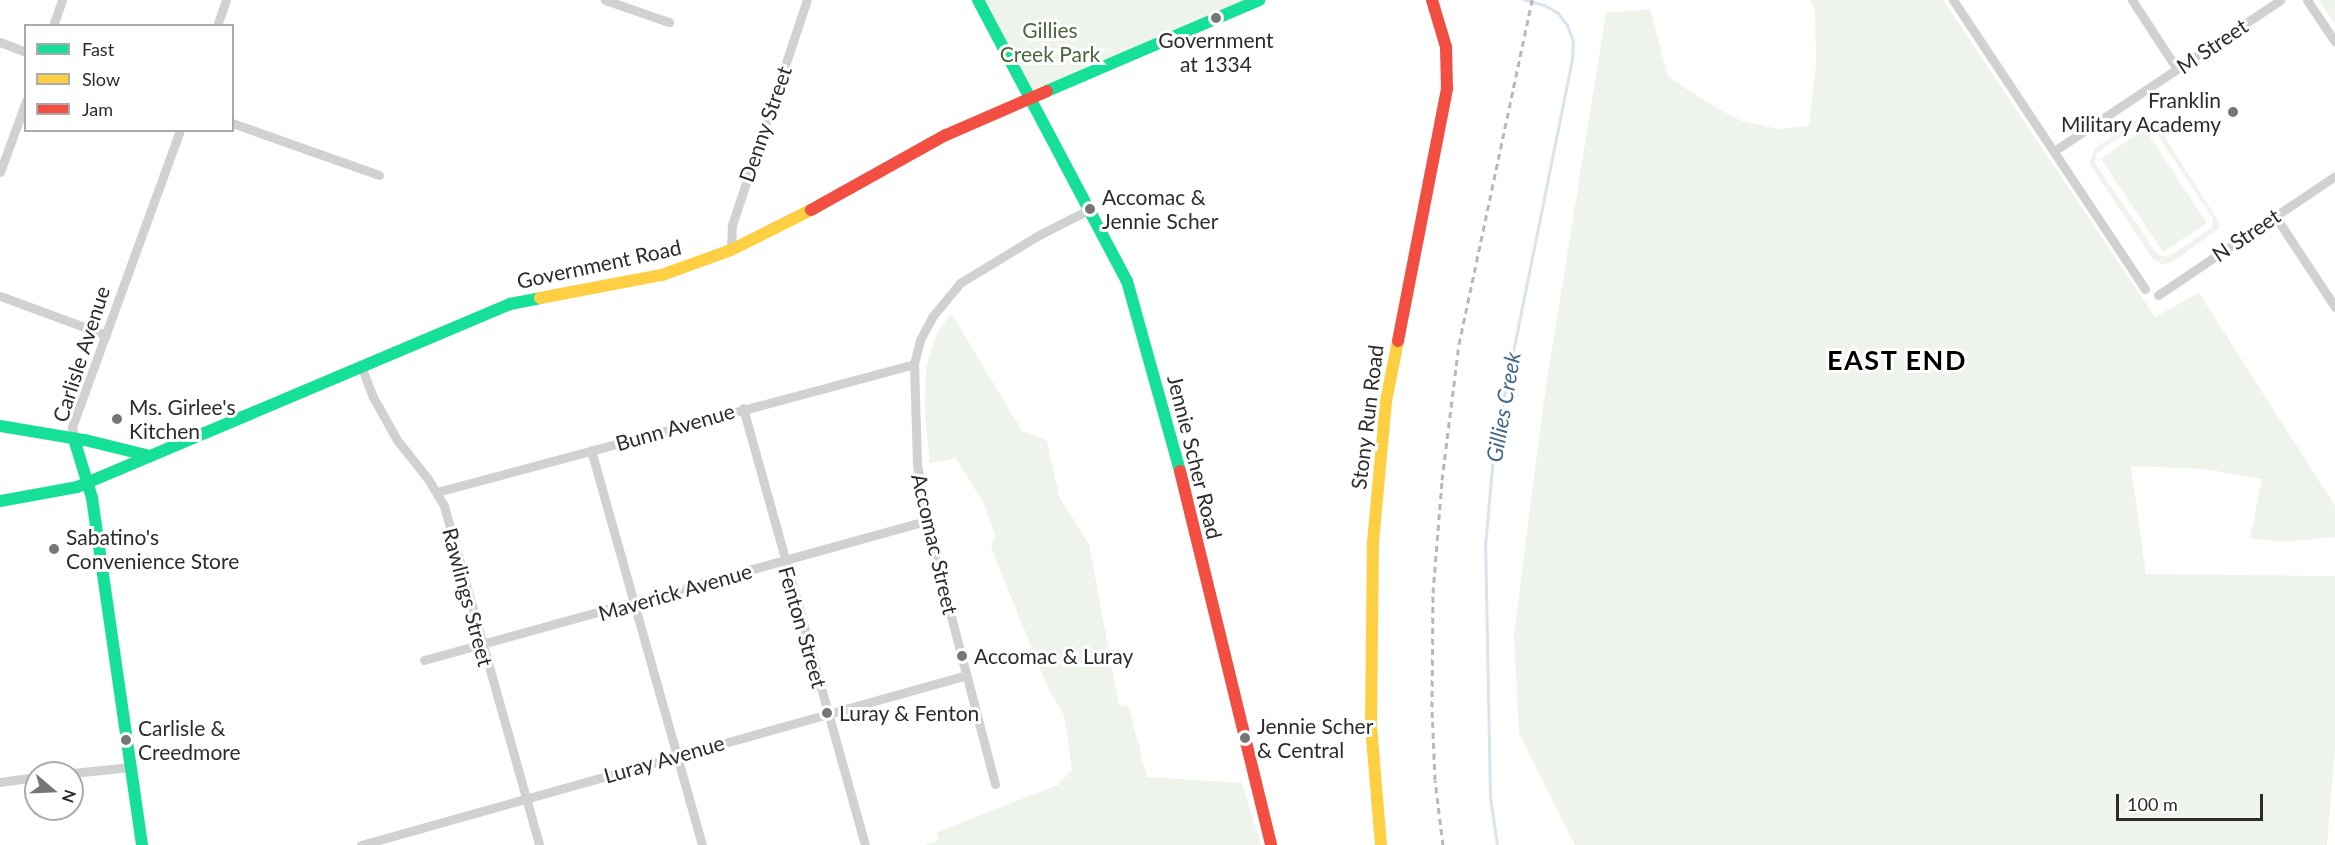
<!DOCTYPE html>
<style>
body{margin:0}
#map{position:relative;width:2335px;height:845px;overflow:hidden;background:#fff;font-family:Lato,sans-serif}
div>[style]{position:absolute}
.green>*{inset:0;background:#eef3eb}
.stream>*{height:3px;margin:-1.5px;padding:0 1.5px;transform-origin:1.5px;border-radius:1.5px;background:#d8e4ef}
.street>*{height:9px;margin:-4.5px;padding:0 4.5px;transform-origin:4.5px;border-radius:4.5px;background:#d1d1d1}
.fast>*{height:12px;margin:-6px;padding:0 6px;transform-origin:6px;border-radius:6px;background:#16e098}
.slow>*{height:12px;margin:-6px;padding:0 6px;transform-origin:6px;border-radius:6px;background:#ffcf43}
.jam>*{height:12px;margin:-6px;padding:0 6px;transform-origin:6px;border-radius:6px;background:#f24e42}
.rail>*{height:3px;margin-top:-1.5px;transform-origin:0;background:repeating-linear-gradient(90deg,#b8b8b8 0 6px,transparent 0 10.5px)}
.dots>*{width:16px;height:16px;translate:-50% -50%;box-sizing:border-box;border:3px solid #fff;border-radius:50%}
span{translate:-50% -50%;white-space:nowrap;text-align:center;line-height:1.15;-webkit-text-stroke:6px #fff;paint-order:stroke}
.park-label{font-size:21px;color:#4d643d}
.poi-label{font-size:21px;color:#2c2c2c}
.right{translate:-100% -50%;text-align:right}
.left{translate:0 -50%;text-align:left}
.street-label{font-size:21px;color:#2c2c2c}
.water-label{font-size:22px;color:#416888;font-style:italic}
.district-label{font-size:27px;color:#000;font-weight:700;letter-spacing:1.5px}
.legend{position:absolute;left:24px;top:24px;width:210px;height:108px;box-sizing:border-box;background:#fff;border:2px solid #ababab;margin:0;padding:8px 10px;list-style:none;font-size:18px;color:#2c2c2c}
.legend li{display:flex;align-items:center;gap:12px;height:30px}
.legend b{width:30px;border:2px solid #ababab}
.north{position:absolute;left:24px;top:761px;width:60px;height:60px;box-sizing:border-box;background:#fff;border:2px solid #ababab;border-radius:50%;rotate:109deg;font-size:16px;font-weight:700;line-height:24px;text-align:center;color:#2c2c2c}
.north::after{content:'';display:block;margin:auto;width:21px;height:27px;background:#767676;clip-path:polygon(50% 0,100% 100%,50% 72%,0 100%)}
.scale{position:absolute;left:2116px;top:794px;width:147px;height:27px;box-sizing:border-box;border:3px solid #2c2c2c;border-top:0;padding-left:8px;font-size:18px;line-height:21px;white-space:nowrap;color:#2c2c2c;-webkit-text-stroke:4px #fff;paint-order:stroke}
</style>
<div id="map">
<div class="green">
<div style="clip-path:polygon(978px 0,1259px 0,1030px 98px)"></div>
<div style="clip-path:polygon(1810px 0,1943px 0,2155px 317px,2199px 293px,2335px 506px,2335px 537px,2279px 542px,2250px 538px,2262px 479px,2204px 469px,2131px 466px,2146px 574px,2335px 576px,2335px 748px,2327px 845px,1575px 845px,1519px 733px,1514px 635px,1544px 399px,1606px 13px,1650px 9px,1668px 76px,1703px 100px,1739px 120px,1777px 129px,1809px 126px,1816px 64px,1815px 8px)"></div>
<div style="clip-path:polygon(2319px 0,2335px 0,2335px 24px)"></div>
<div style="clip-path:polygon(evenodd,2145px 118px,2153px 119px,2220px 224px,2218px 229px,2171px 263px,2161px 264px,2153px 259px,2092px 167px,2090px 161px,2095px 148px,2137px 120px,2145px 118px,2140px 124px,2151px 125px,2213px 218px,2212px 228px,2168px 257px,2157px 254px,2095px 163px,2096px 154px,2102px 149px,2140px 124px)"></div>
<div style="clip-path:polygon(2145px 129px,2207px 223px,2163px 252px,2101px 159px)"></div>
<div style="clip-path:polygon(951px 313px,1022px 431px,1047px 440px,1059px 497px,1089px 544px,1119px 705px,1129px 707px,1147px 777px,1242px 783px,1261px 845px,925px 845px,939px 840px,937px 832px,1058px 785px,1072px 770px,1064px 715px,1048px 688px,991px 547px,995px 535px,984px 504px,956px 458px,930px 463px,925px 415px,926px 368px,936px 336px)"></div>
</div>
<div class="stream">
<div style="left:1497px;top:845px;width:49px;rotate:-98.3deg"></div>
<div style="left:1490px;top:797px;width:251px;rotate:-91.1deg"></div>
<div style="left:1485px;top:546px;width:100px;rotate:-84.9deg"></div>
<div style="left:1494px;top:446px;width:395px;rotate:-78.6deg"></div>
<div style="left:1572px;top:59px;width:18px;rotate:-87deg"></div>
<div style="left:1573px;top:41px;width:17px;rotate:-111deg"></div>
<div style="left:1567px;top:25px;width:15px;rotate:-127deg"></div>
<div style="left:1558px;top:13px;width:16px;rotate:-150deg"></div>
<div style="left:1544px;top:5px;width:20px;rotate:-165deg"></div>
</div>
<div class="street">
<div style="left:605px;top:0;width:68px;rotate:19deg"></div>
<div style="left:1953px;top:0;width:347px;rotate:56.4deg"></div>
<div style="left:2132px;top:0;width:82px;rotate:56.9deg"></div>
<div style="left:2307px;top:0;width:50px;rotate:56.3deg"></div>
<div style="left:53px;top:26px;width:28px;rotate:-71deg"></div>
<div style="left:217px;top:26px;width:28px;rotate:-71deg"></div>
<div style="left:0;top:42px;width:28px;rotate:21deg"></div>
<div style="left:232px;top:123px;width:156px;rotate:19.5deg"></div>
<div style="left:2054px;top:151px;width:272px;rotate:-33.7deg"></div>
<div style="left:0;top:172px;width:76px;rotate:-69.9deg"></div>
<div style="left:2275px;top:216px;width:109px;rotate:56.6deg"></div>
<div style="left:731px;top:250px;width:25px;rotate:-88deg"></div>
<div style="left:732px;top:225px;width:237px;rotate:-71.6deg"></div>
<div style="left:2158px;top:295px;width:213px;rotate:-33.9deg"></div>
<div style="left:0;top:296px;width:113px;rotate:20.2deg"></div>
<div style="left:361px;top:366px;width:33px;rotate:69deg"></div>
<div style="left:373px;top:397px;width:49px;rotate:60.8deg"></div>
<div style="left:397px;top:440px;width:50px;rotate:51.5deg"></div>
<div style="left:428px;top:479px;width:31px;rotate:59deg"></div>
<div style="left:444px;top:506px;width:352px;rotate:74.3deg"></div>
<div style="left:743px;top:408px;width:454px;rotate:74.4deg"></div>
<div style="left:74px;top:439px;width:12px;rotate:-99deg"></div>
<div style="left:72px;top:427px;width:316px;rotate:-70deg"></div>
<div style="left:591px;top:450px;width:410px;rotate:74.3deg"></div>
<div style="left:437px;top:492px;width:494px;rotate:-15deg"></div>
<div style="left:424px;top:660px;width:521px;rotate:-15.48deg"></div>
<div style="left:72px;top:773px;width:59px;rotate:-5.8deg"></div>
<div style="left:0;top:782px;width:36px;rotate:-8deg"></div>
<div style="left:995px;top:784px;width:272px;rotate:-104.7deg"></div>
<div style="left:926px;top:521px;width:58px;rotate:-99deg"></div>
<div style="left:917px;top:464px;width:100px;rotate:-91.7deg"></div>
<div style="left:914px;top:364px;width:25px;rotate:-76deg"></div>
<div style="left:920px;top:340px;width:26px;rotate:-62deg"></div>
<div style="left:932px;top:317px;width:44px;rotate:-50.5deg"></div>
<div style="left:960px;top:283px;width:92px;rotate:-31.3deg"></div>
<div style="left:1039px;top:235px;width:57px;rotate:-27deg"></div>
<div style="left:361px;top:845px;width:629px;rotate:-15.67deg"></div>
</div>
<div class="fast">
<div style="left:978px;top:0;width:318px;rotate:62.1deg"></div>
<div style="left:1127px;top:281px;width:197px;rotate:74.4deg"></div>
<div style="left:1047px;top:91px;width:231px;rotate:-23.2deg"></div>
<div style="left:0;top:426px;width:86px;rotate:9.4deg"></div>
<div style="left:85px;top:440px;width:67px;rotate:13.8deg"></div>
<div style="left:74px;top:439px;width:62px;rotate:73deg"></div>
<div style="left:92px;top:498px;width:351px;rotate:81.8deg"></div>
<div style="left:0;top:501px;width:78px;rotate:-10.3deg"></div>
<div style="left:77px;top:487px;width:470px;rotate:-22.9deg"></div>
<div style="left:510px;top:304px;width:31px;rotate:-11deg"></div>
</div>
<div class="slow">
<div style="left:540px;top:298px;width:124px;rotate:-10.7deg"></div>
<div style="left:662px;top:275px;width:73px;rotate:-19.9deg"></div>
<div style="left:731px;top:250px;width:89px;rotate:-26.6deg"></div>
<div style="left:1381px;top:845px;width:118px;rotate:-94.8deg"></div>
<div style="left:1371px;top:727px;width:185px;rotate:-89.4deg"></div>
<div style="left:1373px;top:542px;width:142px;rotate:-84.7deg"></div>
<div style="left:1386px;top:401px;width:61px;rotate:-78.7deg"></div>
</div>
<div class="jam">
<div style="left:811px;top:210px;width:154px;rotate:-29.1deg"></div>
<div style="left:946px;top:135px;width:110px;rotate:-23.5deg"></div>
<div style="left:1398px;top:341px;width:258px;rotate:-79deg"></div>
<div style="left:1447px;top:88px;width:41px;rotate:-91.4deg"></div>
<div style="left:1446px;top:47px;width:49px;rotate:-106.6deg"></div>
<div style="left:1180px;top:471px;width:385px;rotate:76.3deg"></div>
</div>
<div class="rail">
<div style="left:1443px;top:845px;width:65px;rotate:-97deg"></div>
<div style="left:1435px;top:780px;width:73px;rotate:-92.4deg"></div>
<div style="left:1432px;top:707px;width:114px;rotate:-89.5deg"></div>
<div style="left:1433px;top:593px;width:113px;rotate:-85.4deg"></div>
<div style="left:1442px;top:480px;width:137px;rotate:-82.9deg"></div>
<div style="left:1459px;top:344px;width:352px;rotate:-78deg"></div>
</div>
<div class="dots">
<div style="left:1216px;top:18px;background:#767676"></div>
<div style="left:2233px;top:112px;background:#767676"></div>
<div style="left:1090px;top:209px;background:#767676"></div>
<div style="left:117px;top:419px;background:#767676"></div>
<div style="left:54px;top:549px;background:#767676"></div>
<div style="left:962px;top:656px;background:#767676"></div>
<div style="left:827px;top:713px;background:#767676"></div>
<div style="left:1245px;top:738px;background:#767676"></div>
<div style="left:126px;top:740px;background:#767676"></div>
</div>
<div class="park-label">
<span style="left:1050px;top:42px">Gillies<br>Creek Park</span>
</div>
<div class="poi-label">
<span style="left:1216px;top:52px">Government<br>at 1334</span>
<span class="right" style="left:2221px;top:112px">Franklin<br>Military Academy</span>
<span class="left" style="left:1102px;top:209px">Accomac &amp;<br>Jennie Scher</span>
<span class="left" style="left:129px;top:419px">Ms. Girlee's<br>Kitchen</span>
<span class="left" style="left:66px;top:549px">Sabatino's<br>Convenience Store</span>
<span class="left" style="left:974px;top:656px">Accomac &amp; Luray</span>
<span class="left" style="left:839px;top:713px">Luray &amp; Fenton</span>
<span class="left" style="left:1257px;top:738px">Jennie Scher<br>&amp; Central</span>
<span class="left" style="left:138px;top:740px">Carlisle &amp;<br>Creedmore</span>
</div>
<div class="street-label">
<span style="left:2212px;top:46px;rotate:-34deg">M Street</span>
<span style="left:765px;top:124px;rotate:-71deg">Denny Street</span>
<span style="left:2246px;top:235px;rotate:-34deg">N Street</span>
<span style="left:599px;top:264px;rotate:-12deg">Government Road</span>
<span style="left:81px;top:354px;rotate:-72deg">Carlisle Avenue</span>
<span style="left:1367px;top:417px;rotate:-83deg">Stony Run Road</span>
<span style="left:675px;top:427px;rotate:-16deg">Bunn Avenue</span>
<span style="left:1195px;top:457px;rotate:76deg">Jennie Scher Road</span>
<span style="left:935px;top:544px;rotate:77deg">Accomac Street</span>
<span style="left:675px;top:592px;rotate:-16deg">Maverick Avenue</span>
<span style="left:468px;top:597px;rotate:75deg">Rawlings Street</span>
<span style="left:803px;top:627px;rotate:74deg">Fenton Street</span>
<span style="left:664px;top:759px;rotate:-16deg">Luray Avenue</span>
</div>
<div class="water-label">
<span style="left:1503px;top:407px;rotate:-80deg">Gillies Creek</span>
</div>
<div class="district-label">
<span style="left:1897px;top:360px">EAST END</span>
</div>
<ul class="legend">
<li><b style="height:8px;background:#16e098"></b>Fast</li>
<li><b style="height:8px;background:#ffcf43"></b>Slow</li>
<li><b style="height:8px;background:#f24e42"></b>Jam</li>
</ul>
<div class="north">N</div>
<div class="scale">100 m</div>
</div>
